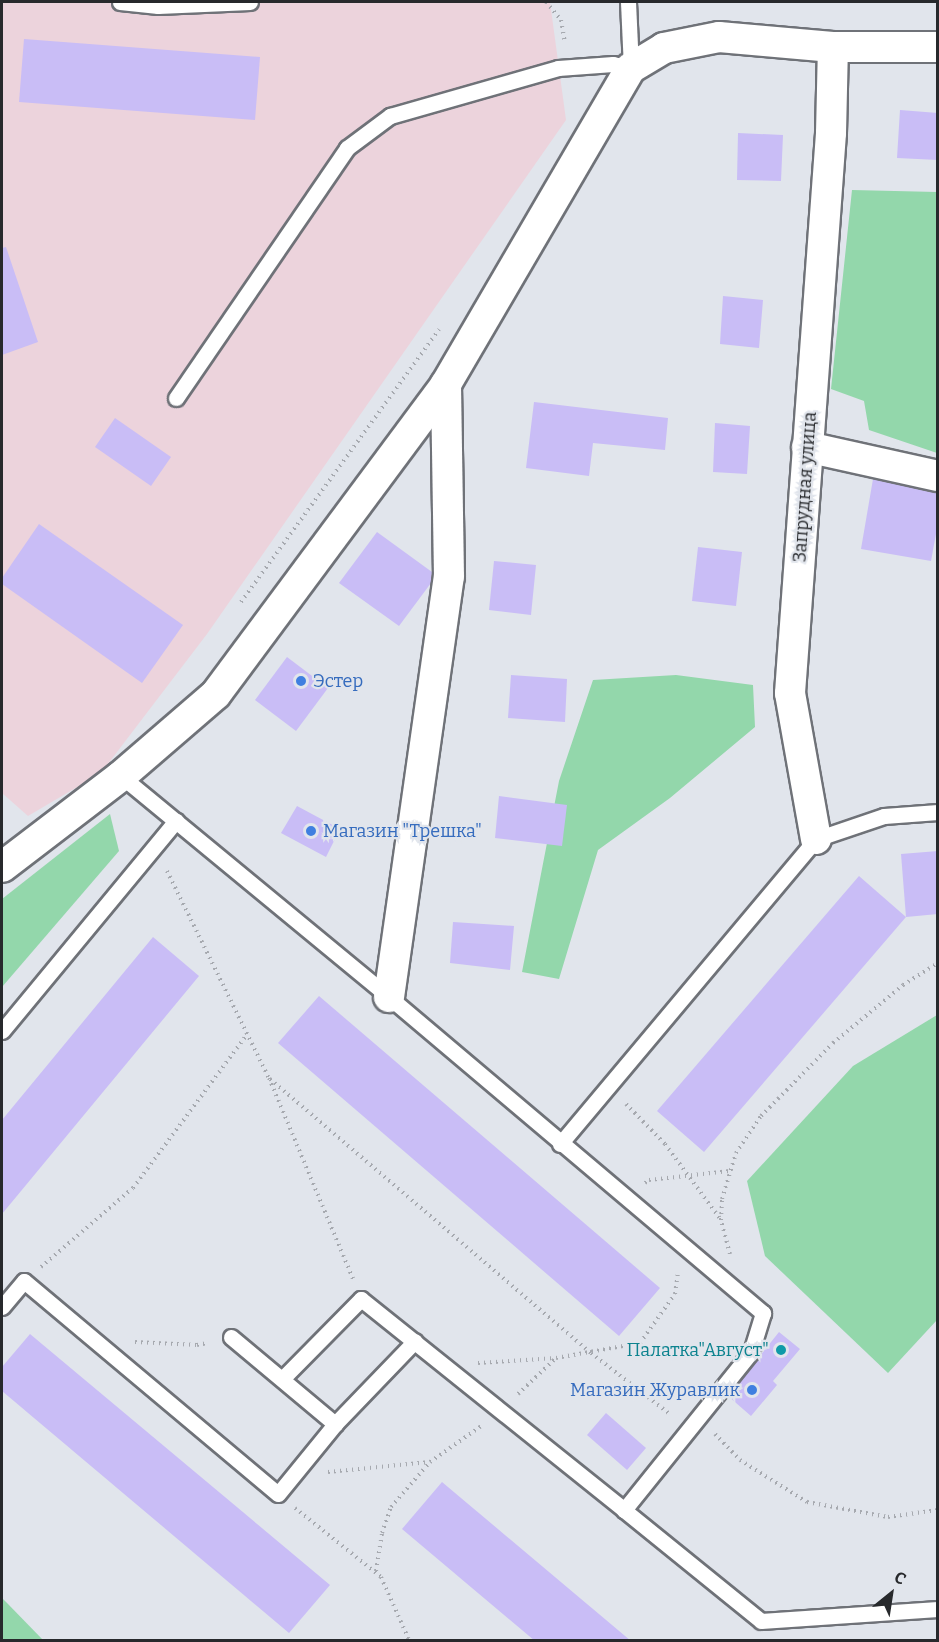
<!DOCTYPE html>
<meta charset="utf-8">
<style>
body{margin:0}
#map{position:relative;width:939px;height:1642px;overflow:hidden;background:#e1e5ec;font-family:Bitter,serif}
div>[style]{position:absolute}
.industrial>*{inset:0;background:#ecd3dc}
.green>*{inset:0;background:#93d7ab}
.building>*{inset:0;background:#c9bdf6}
.path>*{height:4px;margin-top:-2px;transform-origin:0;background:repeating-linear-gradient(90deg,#a6a9af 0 1.5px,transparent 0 6px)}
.roads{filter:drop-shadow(2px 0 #6f7278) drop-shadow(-2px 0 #6f7278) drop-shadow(0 2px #6f7278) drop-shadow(0 -2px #6f7278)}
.service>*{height:15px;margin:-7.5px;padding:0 7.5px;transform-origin:7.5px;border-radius:7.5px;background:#fff}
.minor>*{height:30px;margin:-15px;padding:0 15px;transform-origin:15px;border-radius:15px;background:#fff}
.dots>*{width:16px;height:16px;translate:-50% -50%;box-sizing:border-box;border:3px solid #e1e5ec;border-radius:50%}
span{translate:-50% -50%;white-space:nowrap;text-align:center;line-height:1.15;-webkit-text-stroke:4.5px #e1e5ec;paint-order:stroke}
.street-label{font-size:18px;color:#27292c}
.shop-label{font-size:18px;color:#366cbe}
.left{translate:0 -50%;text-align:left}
.right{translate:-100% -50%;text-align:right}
.culture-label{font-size:18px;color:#0d838f}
.frame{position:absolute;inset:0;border:3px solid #27292c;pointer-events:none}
.north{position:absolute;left:861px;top:1564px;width:60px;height:60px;-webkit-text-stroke:4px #e1e5ec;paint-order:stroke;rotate:30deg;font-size:16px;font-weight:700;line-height:24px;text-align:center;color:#27292c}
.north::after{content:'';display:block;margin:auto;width:21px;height:27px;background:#27292c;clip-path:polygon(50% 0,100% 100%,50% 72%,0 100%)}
</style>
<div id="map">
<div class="industrial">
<div style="clip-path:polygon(2px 2px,550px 2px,566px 120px,207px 634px,101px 773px,28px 816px,2px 793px)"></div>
</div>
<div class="green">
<div style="clip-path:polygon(852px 190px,937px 192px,937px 453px,869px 430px,864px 401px,831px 389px)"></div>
<div style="clip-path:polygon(676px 675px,753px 685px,755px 727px,670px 798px,598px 850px,559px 979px,522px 972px,559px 781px,593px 680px)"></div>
<div style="clip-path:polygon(110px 814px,119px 851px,2px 987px,2px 899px)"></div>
<div style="clip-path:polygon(937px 1015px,937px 1320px,888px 1373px,765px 1256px,747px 1181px,853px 1066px)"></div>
<div style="clip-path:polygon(2px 1598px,7px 1603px,43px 1640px,2px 1640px)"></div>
</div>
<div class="building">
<div style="clip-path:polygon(24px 39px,260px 57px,255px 120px,19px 102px)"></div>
<div style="clip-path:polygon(900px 110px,938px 113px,938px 160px,897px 158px)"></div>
<div style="clip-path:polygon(738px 133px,783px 135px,781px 181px,737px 180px)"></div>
<div style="clip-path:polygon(6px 247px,38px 342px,2px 355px,2px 248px)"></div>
<div style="clip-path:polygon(723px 296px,763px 300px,759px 348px,720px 344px)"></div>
<div style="clip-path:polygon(534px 402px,668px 418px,665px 450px,593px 443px,589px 476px,526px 468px)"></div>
<div style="clip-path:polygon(115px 418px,171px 457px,151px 486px,95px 447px)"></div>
<div style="clip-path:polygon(715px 423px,750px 426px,747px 474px,713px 472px)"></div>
<div style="clip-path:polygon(873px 479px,938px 493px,938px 523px,931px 561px,861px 549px)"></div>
<div style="clip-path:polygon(39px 524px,183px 625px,142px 683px,2px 584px,2px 578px)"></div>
<div style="clip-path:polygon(377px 532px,432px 572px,431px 583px,399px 626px,339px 583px)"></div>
<div style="clip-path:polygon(698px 547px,742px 552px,736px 606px,692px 601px)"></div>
<div style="clip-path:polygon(494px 561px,536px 565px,531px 615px,489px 610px)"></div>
<div style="clip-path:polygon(287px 657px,328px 688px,296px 731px,255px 700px)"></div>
<div style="clip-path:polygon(511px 675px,567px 679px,565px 722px,508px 718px)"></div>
<div style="clip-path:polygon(499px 796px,567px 805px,562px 846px,495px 838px)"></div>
<div style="clip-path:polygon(297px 806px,340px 829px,326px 857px,281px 833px)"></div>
<div style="clip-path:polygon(938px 851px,938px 914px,906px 917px,901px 854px)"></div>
<div style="clip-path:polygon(859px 876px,906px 917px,704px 1152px,657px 1111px)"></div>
<div style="clip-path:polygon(453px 922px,514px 926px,510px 970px,450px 963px)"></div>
<div style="clip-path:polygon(153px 937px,199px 976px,2px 1214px,2px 1120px)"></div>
<div style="clip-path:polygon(319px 996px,660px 1288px,619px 1336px,278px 1043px)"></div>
<div style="clip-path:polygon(779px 1332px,800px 1349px,773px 1381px,777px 1385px,751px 1416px,728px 1396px)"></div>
<div style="clip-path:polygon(30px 1334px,330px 1585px,289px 1633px,2px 1391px,2px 1367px)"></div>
<div style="clip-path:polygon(606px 1413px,646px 1448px,627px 1470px,587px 1435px)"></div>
<div style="clip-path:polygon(442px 1482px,631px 1641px,535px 1641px,402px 1529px)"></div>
</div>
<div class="path">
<div style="left:546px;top:2px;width:23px;rotate:50deg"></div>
<div style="left:561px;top:20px;width:23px;rotate:80deg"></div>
<div style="left:241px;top:602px;width:337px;rotate:-54deg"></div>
<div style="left:167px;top:871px;width:231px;rotate:63.8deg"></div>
<div style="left:269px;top:1078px;width:218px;rotate:67.3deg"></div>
<div style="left:270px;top:1079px;width:422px;rotate:40.5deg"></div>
<div style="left:591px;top:1353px;width:101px;rotate:37.8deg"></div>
<div style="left:626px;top:1104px;width:56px;rotate:45.7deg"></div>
<div style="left:665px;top:1144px;width:94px;rotate:53.6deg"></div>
<div style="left:645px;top:1183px;width:5px;rotate:-37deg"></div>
<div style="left:649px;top:1180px;width:81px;rotate:-6.3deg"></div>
<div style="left:730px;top:1254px;width:35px;rotate:-105deg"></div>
<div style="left:721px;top:1220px;width:21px;rotate:-87deg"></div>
<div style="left:722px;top:1199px;width:48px;rotate:-73.1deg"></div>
<div style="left:736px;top:1153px;width:45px;rotate:-56deg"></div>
<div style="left:761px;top:1116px;width:103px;rotate:-45.4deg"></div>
<div style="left:833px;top:1043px;width:91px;rotate:-39.6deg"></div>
<div style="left:903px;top:985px;width:41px;rotate:-32.2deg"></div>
<div style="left:41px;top:1267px;width:121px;rotate:-40.7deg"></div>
<div style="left:133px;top:1188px;width:189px;rotate:-53.4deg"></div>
<div style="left:135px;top:1342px;width:62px;rotate:2.8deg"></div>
<div style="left:197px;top:1345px;width:11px;rotate:-10deg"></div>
<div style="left:478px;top:1363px;width:78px;rotate:-3.7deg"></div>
<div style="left:556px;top:1358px;width:85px;rotate:-10.1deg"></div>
<div style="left:640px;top:1343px;width:60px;rotate:-54.5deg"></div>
<div style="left:675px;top:1294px;width:21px;rotate:-82deg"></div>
<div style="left:518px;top:1394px;width:52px;rotate:-43.5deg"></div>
<div style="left:715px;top:1434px;width:36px;rotate:46deg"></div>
<div style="left:740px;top:1460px;width:79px;rotate:32.1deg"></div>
<div style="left:807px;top:1502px;width:82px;rotate:10.5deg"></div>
<div style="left:888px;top:1517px;width:50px;rotate:-8deg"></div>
<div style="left:328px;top:1472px;width:102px;rotate:-5.6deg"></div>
<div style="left:295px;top:1508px;width:110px;rotate:38.7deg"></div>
<div style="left:381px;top:1577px;width:69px;rotate:66deg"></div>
<div style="left:376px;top:1571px;width:38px;rotate:-81deg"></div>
<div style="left:382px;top:1533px;width:28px;rotate:-71deg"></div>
<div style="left:391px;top:1507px;width:60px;rotate:-49.1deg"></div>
<div style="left:430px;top:1462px;width:62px;rotate:-35.2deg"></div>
</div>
<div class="roads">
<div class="service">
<div style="left:120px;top:2px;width:38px;rotate:6deg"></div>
<div style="left:158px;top:6px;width:92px;rotate:-2.5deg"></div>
<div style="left:176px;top:398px;width:303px;rotate:-55.6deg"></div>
<div style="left:347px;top:148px;width:54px;rotate:-36.7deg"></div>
<div style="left:390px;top:116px;width:175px;rotate:-15.9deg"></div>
<div style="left:558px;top:68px;width:55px;rotate:-4.2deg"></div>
<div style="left:613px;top:64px;width:18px;rotate:13deg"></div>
<div style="left:631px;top:68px;width:66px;rotate:-92.6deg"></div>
<div style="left:121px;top:776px;width:347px;rotate:39.5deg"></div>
<div style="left:389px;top:997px;width:490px;rotate:40.2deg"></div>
<div style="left:763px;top:1313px;width:41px;rotate:107.1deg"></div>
<div style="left:751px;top:1352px;width:203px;rotate:128.8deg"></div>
<div style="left:624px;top:1510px;width:176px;rotate:39deg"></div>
<div style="left:761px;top:1621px;width:177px;rotate:-3.9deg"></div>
<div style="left:2px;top:1031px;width:273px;rotate:-50.4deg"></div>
<div style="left:560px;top:1144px;width:398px;rotate:-50deg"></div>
<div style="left:816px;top:839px;width:72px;rotate:-18.7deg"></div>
<div style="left:884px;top:816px;width:54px;rotate:-4.2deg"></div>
<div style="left:2px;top:1307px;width:34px;rotate:-50deg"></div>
<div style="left:24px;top:1281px;width:331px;rotate:40deg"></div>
<div style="left:278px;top:1494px;width:90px;rotate:-50.8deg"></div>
<div style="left:335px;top:1424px;width:115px;rotate:-46.1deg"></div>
<div style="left:231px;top:1337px;width:136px;rotate:39.9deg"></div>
<div style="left:283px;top:1378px;width:111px;rotate:-45.4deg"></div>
<div style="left:361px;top:1299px;width:337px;rotate:38.7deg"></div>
</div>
<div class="minor">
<div style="left:807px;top:447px;width:134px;rotate:12.5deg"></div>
<div style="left:816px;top:839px;width:148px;rotate:-100.1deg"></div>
<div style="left:790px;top:693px;width:561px;rotate:-85.81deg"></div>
<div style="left:831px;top:133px;width:86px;rotate:-88.7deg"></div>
<div style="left:2px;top:867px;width:150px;rotate:-37.4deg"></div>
<div style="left:121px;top:776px;width:125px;rotate:-40.8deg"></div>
<div style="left:216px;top:694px;width:386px;rotate:-53.4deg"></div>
<div style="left:446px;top:384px;width:366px;rotate:-59.7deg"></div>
<div style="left:631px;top:68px;width:39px;rotate:-31deg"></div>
<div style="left:664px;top:48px;width:56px;rotate:-11.3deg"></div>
<div style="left:719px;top:37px;width:114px;rotate:5deg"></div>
<div style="left:833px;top:47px;width:105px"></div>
<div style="left:389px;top:997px;width:424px;rotate:-81.9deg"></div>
<div style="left:449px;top:577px;width:193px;rotate:-90.9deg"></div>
</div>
</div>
<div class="dots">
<div style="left:301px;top:681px;background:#3f7fe0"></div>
<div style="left:311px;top:831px;background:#3f7fe0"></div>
<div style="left:781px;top:1350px;background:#0f9aa8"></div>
<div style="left:752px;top:1390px;background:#3f7fe0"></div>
</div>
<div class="street-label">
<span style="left:805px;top:487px;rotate:-86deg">Запрудная улица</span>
</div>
<div class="shop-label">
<span class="left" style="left:313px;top:681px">Эстер</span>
<span class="left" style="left:323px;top:831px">Магазин "Трешка"</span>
<span class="right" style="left:740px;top:1390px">Магазин Журавлик</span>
</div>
<div class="culture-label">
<span class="right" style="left:769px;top:1350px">Палатка"Август"</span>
</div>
<div class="frame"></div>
<div class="north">С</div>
</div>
